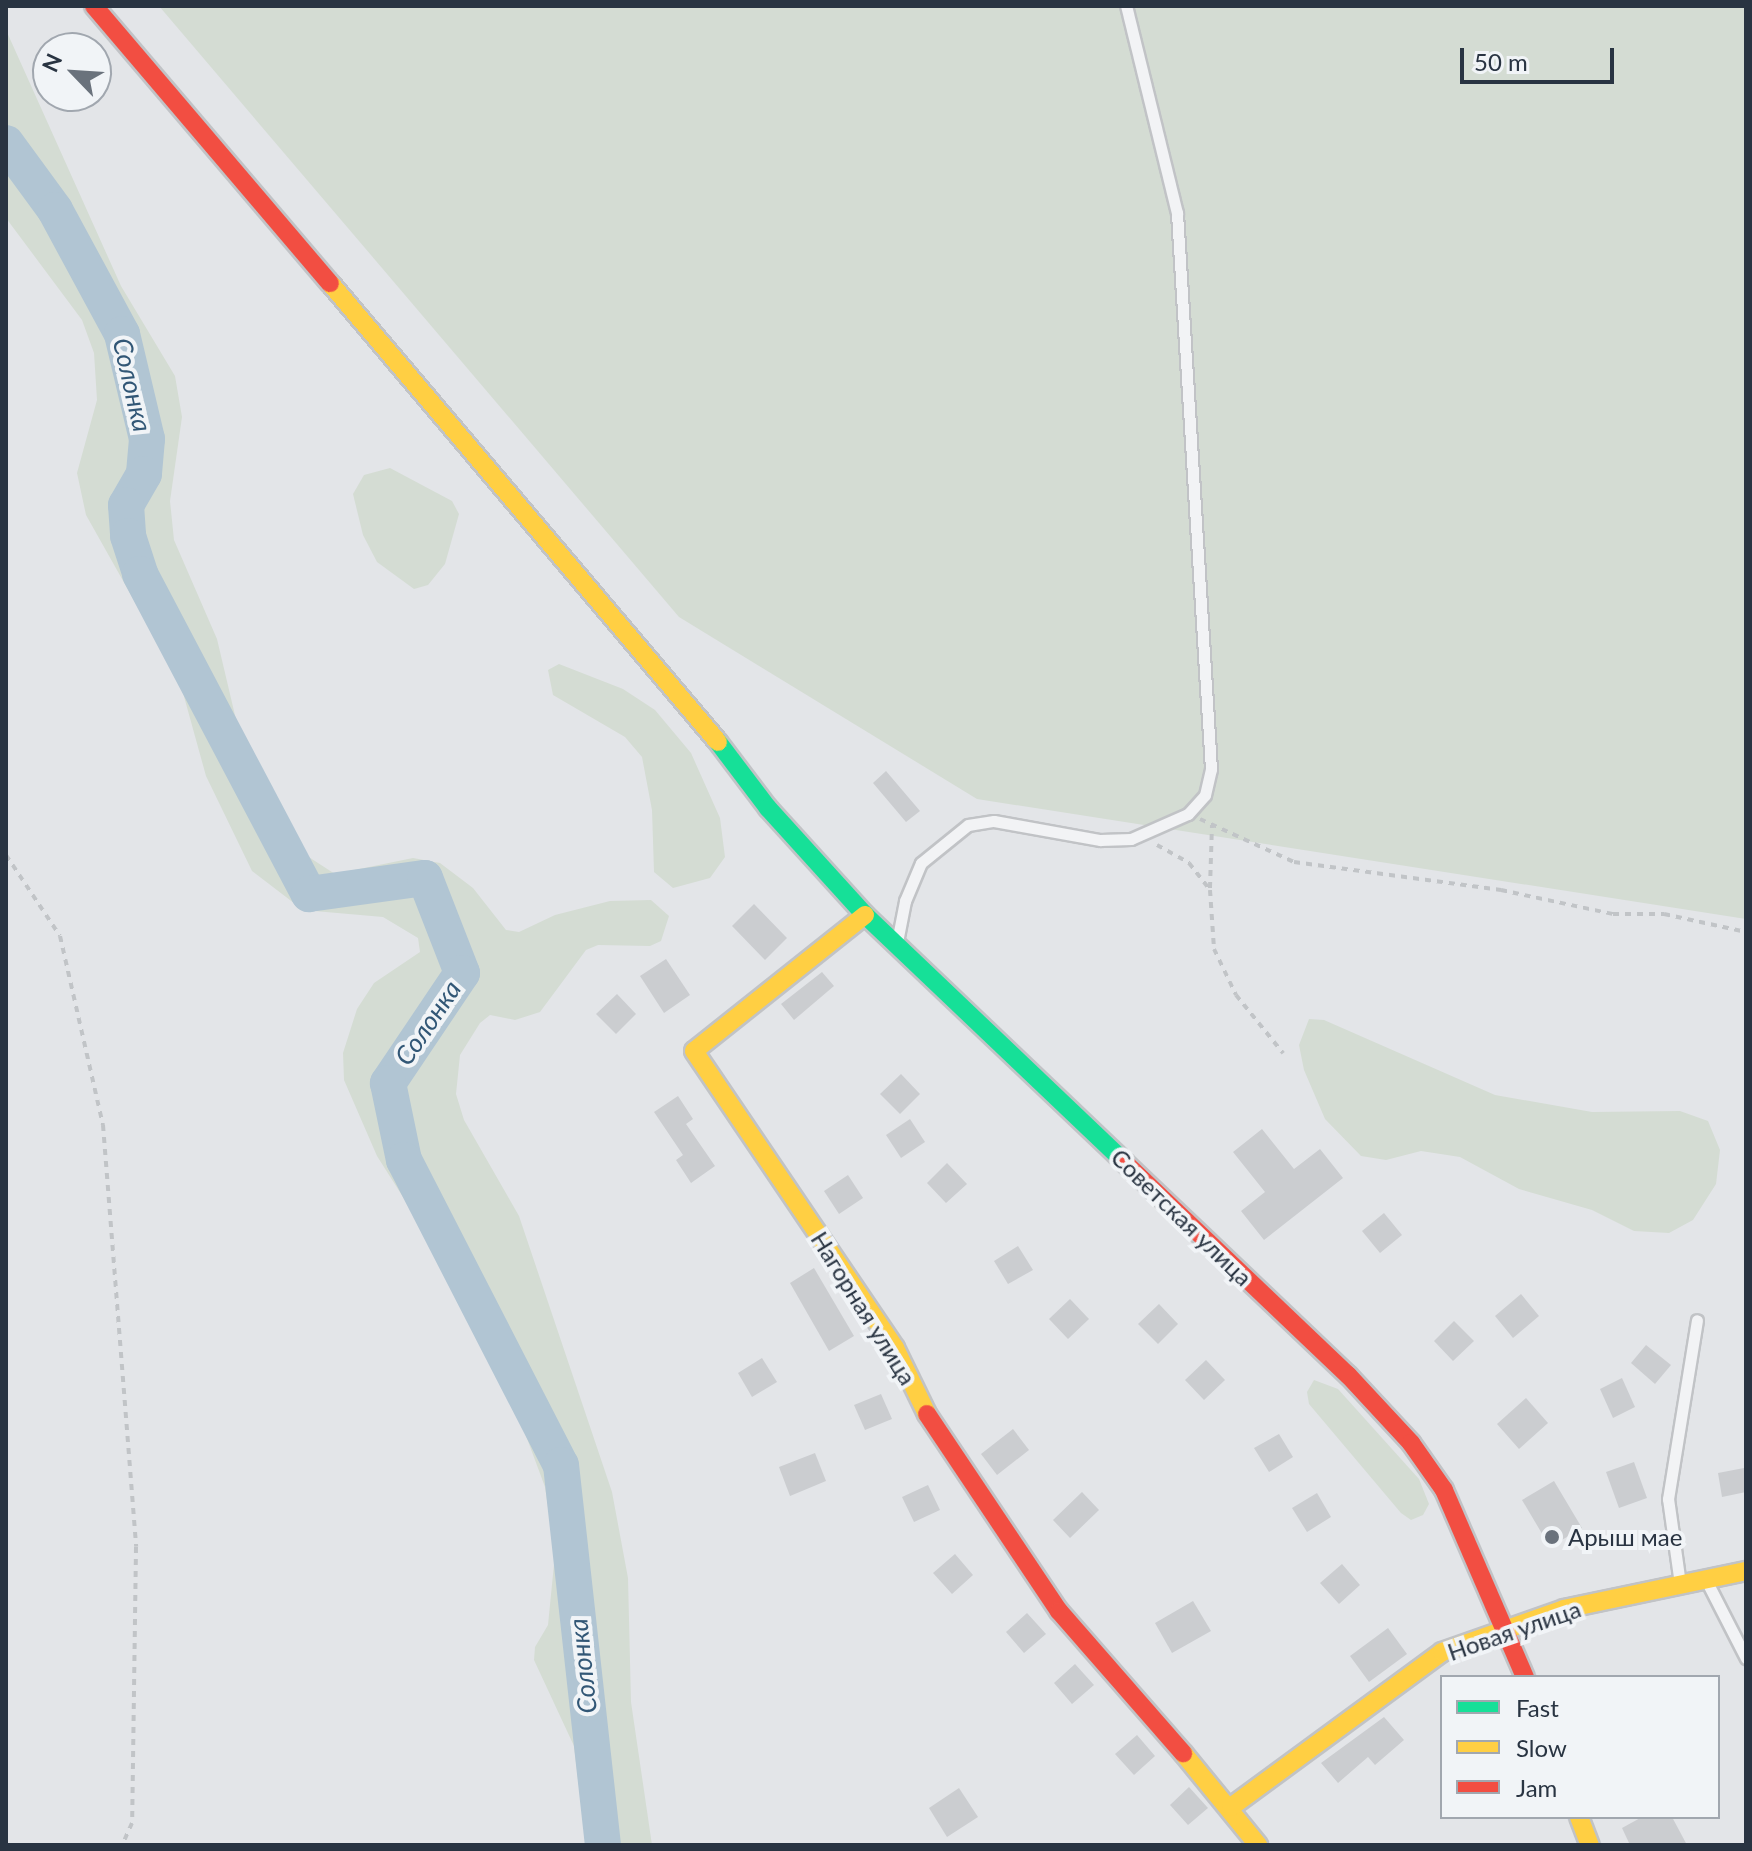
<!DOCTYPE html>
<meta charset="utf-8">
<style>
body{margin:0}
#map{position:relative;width:1752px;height:1851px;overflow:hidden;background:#e3e5e8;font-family:Lato,sans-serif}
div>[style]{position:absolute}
.green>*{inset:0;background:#d4dcd3}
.river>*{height:36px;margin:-18px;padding:0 18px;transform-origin:18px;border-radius:18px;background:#b1c5d3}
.building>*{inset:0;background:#cbcdd0}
.path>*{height:4px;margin-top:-2px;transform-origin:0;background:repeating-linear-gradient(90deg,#c1c4c7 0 6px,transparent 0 12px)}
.roads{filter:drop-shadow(2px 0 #c1c3c6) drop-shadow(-2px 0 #c1c3c6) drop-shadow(0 2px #c1c3c6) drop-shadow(0 -2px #c1c3c6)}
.lane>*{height:11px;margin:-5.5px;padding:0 5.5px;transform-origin:5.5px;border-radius:5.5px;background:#f2f3f5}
.fast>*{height:18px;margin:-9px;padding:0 9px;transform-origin:9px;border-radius:9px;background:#16e098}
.slow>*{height:18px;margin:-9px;padding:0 9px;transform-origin:9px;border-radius:9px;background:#ffcf43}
.jam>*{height:18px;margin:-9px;padding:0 9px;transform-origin:9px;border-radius:9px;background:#f24e42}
.dots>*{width:22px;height:22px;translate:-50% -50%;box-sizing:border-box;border:4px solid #f1f4f7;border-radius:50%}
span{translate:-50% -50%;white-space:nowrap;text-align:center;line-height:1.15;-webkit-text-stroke:8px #f1f4f7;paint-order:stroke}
.street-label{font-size:24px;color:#293442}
.poi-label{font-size:24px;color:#293442}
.left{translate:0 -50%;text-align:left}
.water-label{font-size:26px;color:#325776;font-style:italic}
.frame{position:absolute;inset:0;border:8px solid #293442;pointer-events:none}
.legend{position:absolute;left:1440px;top:1675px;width:280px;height:144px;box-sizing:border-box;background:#f1f4f7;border:2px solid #a1a7af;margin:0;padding:10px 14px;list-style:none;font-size:24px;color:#293442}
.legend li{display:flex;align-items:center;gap:16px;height:40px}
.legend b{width:40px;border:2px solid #a1a7af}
.north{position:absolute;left:32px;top:32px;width:80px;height:80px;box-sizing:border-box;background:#f1f4f7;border:2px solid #a1a7af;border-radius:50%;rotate:295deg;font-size:22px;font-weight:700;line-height:32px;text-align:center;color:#293442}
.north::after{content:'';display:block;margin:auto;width:28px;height:36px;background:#6a727c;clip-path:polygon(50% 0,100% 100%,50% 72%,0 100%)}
.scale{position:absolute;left:1460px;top:48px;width:154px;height:36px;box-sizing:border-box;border:4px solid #293442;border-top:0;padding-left:10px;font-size:24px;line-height:28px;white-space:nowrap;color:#293442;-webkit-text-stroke:6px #f1f4f7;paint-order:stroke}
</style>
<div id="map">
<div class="green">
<div style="clip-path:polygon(159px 6px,1746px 6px,1746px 919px,977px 799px,679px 617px)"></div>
<div style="clip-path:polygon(6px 30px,121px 286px,175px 376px,182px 417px,170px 501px,174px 540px,217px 639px,238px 728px,284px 832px,301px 852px,335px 874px,413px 858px,440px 863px,473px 888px,506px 930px,519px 932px,555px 915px,610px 901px,651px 900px,669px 916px,661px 941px,650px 946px,598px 945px,586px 950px,540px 1012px,515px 1020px,490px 1015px,480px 1023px,460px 1055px,456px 1094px,464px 1120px,519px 1216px,612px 1492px,628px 1578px,631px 1702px,652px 1845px,586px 1845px,574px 1746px,534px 1660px,535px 1647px,548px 1625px,555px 1554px,545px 1487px,486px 1328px,377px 1156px,344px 1080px,343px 1053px,357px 1009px,374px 983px,420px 952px,418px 938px,383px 917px,303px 910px,252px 871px,206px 776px,180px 682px,86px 515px,77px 473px,97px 400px,94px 353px,82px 320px,6px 218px)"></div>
<div style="clip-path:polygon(390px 468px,452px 501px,459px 514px,445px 564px,428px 585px,414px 589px,377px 562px,363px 535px,353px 494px,364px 475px)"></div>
<div style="clip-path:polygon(559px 664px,623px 689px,655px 710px,691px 753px,720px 818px,725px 857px,710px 878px,673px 888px,654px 872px,652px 810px,642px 757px,625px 737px,553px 695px,548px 670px)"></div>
<div style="clip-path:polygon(1309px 1019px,1324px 1020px,1495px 1095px,1592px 1112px,1680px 1111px,1708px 1121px,1720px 1150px,1716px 1184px,1693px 1220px,1669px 1233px,1634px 1231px,1592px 1210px,1519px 1189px,1460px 1157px,1421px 1151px,1386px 1160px,1361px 1156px,1325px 1119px,1304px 1070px,1299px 1045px)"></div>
<div style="clip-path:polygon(1314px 1380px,1338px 1389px,1419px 1479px,1429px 1504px,1423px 1515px,1411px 1520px,1401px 1513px,1309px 1404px,1307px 1392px)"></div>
</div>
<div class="river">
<div style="left:6px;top:143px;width:83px;rotate:53.8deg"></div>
<div style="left:55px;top:210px;width:141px;rotate:61.6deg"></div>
<div style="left:122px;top:334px;width:108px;rotate:76.6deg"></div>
<div style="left:147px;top:439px;width:35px;rotate:95deg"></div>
<div style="left:144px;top:474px;width:36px;rotate:120deg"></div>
<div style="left:126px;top:505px;width:31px;rotate:86deg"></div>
<div style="left:128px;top:536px;width:40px;rotate:72deg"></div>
<div style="left:140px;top:574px;width:362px;rotate:62.2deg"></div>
<div style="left:309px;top:894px;width:117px;rotate:-7.9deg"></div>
<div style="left:425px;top:878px;width:102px;rotate:68.7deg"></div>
<div style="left:462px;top:973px;width:133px;rotate:123.9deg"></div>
<div style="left:388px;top:1083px;width:79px;rotate:78.3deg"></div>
<div style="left:404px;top:1160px;width:343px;rotate:62.8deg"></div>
<div style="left:561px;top:1465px;width:382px;rotate:83.7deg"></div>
</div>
<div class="building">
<div style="clip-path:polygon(886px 771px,920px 811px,906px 822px,873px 783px)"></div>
<div style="clip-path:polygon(754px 904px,787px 938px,765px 960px,732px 926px)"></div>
<div style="clip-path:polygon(666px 959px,690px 995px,664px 1013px,640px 976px)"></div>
<div style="clip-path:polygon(822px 972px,834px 986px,794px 1020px,781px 1004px)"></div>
<div style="clip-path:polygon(617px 994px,636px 1014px,616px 1034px,596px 1014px)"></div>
<div style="clip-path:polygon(901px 1074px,920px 1094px,900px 1114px,880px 1094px)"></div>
<div style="clip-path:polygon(678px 1096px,693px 1119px,686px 1124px,715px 1166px,691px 1183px,676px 1160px,683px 1155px,654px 1112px)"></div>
<div style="clip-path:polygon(910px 1119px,925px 1142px,901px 1158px,886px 1135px)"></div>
<div style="clip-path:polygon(1262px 1129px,1294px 1169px,1320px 1149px,1343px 1178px,1264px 1240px,1241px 1211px,1265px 1192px,1233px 1152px)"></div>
<div style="clip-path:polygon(947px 1163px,967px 1184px,946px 1203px,927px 1183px)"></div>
<div style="clip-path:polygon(848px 1175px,863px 1198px,839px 1214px,824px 1191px)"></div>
<div style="clip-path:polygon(1384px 1213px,1402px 1235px,1380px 1253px,1362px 1231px)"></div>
<div style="clip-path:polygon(1018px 1246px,1033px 1270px,1008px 1284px,994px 1261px)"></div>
<div style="clip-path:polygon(814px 1268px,854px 1336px,829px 1351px,790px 1283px)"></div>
<div style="clip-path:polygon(1521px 1294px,1539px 1316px,1513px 1338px,1495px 1316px)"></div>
<div style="clip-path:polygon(1070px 1299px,1089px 1319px,1068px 1339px,1049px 1319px)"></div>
<div style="clip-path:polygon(1159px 1304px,1178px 1324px,1158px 1344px,1138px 1324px)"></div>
<div style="clip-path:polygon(1454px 1321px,1474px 1341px,1453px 1361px,1434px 1341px)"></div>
<div style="clip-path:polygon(1646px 1345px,1671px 1365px,1655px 1384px,1631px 1363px)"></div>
<div style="clip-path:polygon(762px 1358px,777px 1382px,752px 1397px,738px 1373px)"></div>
<div style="clip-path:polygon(1206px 1360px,1225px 1380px,1204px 1400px,1185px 1380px)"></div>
<div style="clip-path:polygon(1622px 1378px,1635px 1407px,1613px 1418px,1600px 1389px)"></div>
<div style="clip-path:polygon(881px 1394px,892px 1419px,865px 1430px,854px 1405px)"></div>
<div style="clip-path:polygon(1526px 1398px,1548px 1423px,1519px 1449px,1497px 1424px)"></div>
<div style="clip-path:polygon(1013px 1429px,1029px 1450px,997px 1475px,981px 1454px)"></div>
<div style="clip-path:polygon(1279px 1434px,1293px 1457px,1269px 1472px,1254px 1448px)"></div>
<div style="clip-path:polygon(815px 1453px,826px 1481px,790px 1496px,779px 1467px)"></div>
<div style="clip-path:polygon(1634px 1462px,1647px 1498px,1619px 1508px,1606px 1472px)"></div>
<div style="clip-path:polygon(1744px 1468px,1746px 1492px,1722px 1497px,1718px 1473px)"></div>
<div style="clip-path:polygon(1554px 1481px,1582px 1528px,1550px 1547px,1522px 1500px)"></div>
<div style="clip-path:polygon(928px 1485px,940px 1510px,914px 1522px,902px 1497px)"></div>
<div style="clip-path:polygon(1082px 1492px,1099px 1510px,1070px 1538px,1053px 1520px)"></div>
<div style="clip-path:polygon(1317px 1493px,1331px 1517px,1307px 1532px,1292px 1508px)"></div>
<div style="clip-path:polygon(955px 1554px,973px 1575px,952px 1594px,933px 1573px)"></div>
<div style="clip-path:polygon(1342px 1564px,1360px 1585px,1339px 1604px,1320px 1583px)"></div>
<div style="clip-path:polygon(1193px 1601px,1211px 1631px,1172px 1653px,1155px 1623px)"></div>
<div style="clip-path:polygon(1027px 1613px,1046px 1634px,1024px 1653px,1006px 1632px)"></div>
<div style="clip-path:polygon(1388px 1628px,1407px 1654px,1369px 1682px,1350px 1656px)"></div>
<div style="clip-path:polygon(1075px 1664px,1094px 1685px,1072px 1704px,1054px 1683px)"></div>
<div style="clip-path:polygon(1384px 1717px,1404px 1740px,1375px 1765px,1368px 1757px,1338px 1783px,1321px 1763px)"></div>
<div style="clip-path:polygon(1137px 1735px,1155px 1756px,1134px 1775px,1115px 1754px)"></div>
<div style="clip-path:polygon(1189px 1787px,1208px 1808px,1188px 1825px,1170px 1805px)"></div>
<div style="clip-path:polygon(959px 1788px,978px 1817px,947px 1837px,929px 1808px)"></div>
<div style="clip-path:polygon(1642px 1817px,1672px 1817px,1687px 1845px,1630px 1845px,1622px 1828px)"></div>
</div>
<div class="path">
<div style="left:1200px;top:819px;width:103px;rotate:24.6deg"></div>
<div style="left:1294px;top:862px;width:209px;rotate:7.7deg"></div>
<div style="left:1501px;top:890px;width:115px;rotate:12.1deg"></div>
<div style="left:1613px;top:914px;width:51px"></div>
<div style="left:1664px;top:914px;width:84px;rotate:12.4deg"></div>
<div style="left:1157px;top:845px;width:37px;rotate:29deg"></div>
<div style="left:1189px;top:863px;width:34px;rotate:52deg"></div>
<div style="left:1210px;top:890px;width:59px;rotate:86.1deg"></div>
<div style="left:1214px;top:949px;width:51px;rotate:64.4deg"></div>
<div style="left:1236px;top:995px;width:75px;rotate:51deg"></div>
<div style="left:6px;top:855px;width:97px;rotate:56.3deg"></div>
<div style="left:60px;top:936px;width:194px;rotate:77.2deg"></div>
<div style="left:103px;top:1125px;width:423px;rotate:85.5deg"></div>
<div style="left:136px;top:1547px;width:276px;rotate:90.8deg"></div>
<div style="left:132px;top:1823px;width:24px;rotate:114deg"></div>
<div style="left:1210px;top:888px;width:63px;rotate:-88.2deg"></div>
</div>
<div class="roads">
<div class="lane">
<div style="left:898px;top:937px;width:37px;rotate:-79deg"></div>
<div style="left:905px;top:901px;width:41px;rotate:-67.2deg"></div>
<div style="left:921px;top:863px;width:60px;rotate:-39deg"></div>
<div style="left:968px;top:825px;width:26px;rotate:-9deg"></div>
<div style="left:994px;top:821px;width:108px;rotate:10.2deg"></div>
<div style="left:1100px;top:840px;width:31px;rotate:-2deg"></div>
<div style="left:1131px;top:839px;width:62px;rotate:-23.7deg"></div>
<div style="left:1188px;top:814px;width:25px;rotate:-48deg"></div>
<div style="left:1205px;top:795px;width:27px;rotate:-77deg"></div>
<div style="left:1211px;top:769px;width:557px;rotate:-93.5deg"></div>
<div style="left:1177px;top:213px;width:213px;rotate:-103.8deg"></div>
<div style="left:1706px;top:1580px;width:88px;rotate:62.9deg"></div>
<div style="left:1680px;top:1584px;width:86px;rotate:-98deg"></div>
<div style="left:1668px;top:1499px;width:181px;rotate:-80.8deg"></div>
</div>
<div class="fast">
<div style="left:718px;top:742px;width:83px;rotate:52.9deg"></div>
<div style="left:768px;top:808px;width:144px;rotate:47.8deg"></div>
<div style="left:865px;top:915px;width:358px;rotate:43.6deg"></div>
</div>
<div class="slow">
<div style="left:330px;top:283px;width:601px;rotate:49.79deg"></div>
<div style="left:865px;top:915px;width:218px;rotate:141.5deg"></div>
<div style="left:694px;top:1051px;width:359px;rotate:55.9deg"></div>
<div style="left:895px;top:1348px;width:73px;rotate:64.1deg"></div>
<div style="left:1183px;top:1753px;width:119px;rotate:50.8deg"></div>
<div style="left:1231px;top:1807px;width:262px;rotate:-36.3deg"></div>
<div style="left:1442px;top:1652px;width:129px;rotate:-19.4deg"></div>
<div style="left:1564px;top:1609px;width:186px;rotate:-11.8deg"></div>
<div style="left:1579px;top:1817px;width:30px;rotate:69deg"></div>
</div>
<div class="jam">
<div style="left:94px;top:6px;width:364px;rotate:49.6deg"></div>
<div style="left:1124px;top:1162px;width:309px;rotate:43.6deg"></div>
<div style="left:1348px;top:1375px;width:93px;rotate:47.2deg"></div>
<div style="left:1411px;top:1443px;width:57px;rotate:54.9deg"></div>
<div style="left:1444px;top:1490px;width:204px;rotate:66.6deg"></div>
<div style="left:927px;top:1414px;width:237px;rotate:56.2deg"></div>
<div style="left:1059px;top:1611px;width:189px;rotate:48.9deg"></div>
</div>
</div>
<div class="dots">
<div style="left:1552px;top:1537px;background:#6a727c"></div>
</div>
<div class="street-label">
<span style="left:1182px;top:1217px;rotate:44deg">Советская улица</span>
<span style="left:864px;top:1308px;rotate:58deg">Нагорная улица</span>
<span style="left:1514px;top:1630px;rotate:-19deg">Новая улица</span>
</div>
<div class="poi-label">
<span class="left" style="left:1568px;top:1537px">Арыш мае</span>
</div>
<div class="water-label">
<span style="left:132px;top:385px;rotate:77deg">Солонка</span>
<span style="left:428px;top:1023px;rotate:-56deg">Солонка</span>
<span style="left:583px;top:1666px;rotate:-96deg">Солонка</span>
</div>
<div class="frame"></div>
<ul class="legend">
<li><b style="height:10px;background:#16e098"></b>Fast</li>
<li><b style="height:10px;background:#ffcf43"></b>Slow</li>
<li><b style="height:10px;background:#f24e42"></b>Jam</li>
</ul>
<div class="north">N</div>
<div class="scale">50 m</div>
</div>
